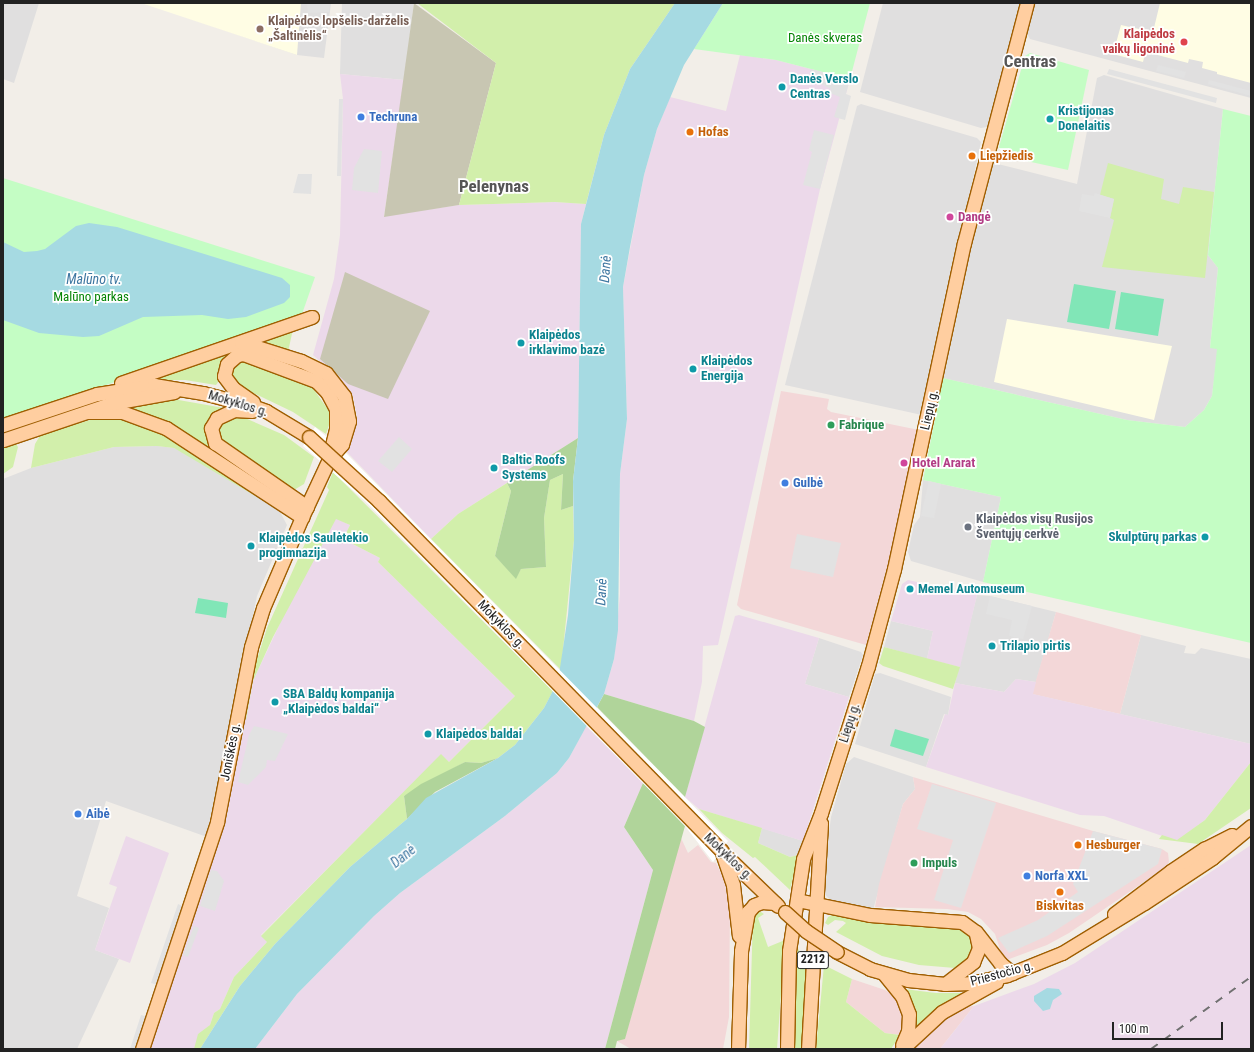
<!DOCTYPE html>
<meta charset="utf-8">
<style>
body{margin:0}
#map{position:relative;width:1254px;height:1052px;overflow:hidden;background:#f2eee8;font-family:"Roboto Condensed",sans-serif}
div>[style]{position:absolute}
.residential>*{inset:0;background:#e0dfdf}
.commercial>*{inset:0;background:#f3d7d8}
.industrial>*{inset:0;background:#ecd9ea}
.education>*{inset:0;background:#fffde4}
.construction>*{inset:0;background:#c8c6b2}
.grass>*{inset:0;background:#d2efab}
.forest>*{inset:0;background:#b0d49a}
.park>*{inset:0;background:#c4fdc4}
.pitch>*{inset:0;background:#81e6b7}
.parking>*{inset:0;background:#e2e2e2}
.water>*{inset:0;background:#a6dae2}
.pier>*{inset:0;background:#fff}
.roads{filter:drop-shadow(1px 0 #9f5e00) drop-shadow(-1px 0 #9f5e00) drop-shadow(0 1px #9f5e00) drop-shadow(0 -1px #9f5e00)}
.major>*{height:13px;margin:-6.5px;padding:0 6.5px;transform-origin:6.5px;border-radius:6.5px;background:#ffcea0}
.rail>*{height:2px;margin-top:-1px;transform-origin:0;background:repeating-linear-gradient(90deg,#707070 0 8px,transparent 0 16px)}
.bridges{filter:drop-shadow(1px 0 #9f5e00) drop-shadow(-1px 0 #9f5e00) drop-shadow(0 1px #9f5e00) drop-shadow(0 -1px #9f5e00)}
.major-bridge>*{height:13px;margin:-6.5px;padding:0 6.5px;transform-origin:6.5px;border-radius:6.5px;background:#ffcea0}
.dots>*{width:11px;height:11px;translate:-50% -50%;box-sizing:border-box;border:2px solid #fff;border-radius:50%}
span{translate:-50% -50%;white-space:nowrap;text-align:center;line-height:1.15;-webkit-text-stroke:3.5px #fff;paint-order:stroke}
.shield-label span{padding:1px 3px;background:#fff;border:1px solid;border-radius:3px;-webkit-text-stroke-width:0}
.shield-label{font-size:12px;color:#222;font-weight:700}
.education-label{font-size:13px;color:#785e54;font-weight:700}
.left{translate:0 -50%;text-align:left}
.health-label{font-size:13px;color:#be3a42;font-weight:700}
.right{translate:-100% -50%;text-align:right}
.park-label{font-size:13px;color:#058505}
.culture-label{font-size:13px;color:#0d838f;font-weight:700}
.shop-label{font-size:13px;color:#366cbe;font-weight:700}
.food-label{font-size:13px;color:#c56008;font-weight:700}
.hotel-label{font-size:13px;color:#b23c85;font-weight:700}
.street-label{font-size:13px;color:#222}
.leisure-label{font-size:13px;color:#27864d;font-weight:700}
.worship-label{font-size:13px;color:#5b616d;font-weight:700}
.water-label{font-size:14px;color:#3e77a1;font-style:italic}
.district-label{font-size:17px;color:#555;font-weight:700}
.frame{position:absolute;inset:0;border:4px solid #222;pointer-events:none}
.scale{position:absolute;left:1112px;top:1022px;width:111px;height:18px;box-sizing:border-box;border:2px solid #222;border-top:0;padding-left:5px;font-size:12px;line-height:14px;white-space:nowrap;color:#222;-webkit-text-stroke:3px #fff;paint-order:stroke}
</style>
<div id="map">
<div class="residential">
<div style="clip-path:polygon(3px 3px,39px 3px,14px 83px,3px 79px)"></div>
<div style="clip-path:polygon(144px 3px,331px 3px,324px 58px,297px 55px)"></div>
<div style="clip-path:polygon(342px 3px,414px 3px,404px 80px,340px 74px)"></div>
<div style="clip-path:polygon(883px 3px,1022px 3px,987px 127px,981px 128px,860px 92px)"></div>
<div style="clip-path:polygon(1034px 3px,1251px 3px,1251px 98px,1030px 39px,1026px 32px)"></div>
<div style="clip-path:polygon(1104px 75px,1223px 109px,1208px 255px,1218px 268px,1210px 348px,1218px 348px,1212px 396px,1204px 410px,1185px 427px,1127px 420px,943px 378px,989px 166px,994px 163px,1077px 184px,1097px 78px)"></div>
<div style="clip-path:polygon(861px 104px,977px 138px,981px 142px,922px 415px,785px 385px,857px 106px)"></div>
<div style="clip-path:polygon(157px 446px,174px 448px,189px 455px,279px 510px,287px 525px,257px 596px,207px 837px,106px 801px,77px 896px,109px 908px,95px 950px,119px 959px,77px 1049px,3px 1049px,3px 479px,31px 468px,114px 447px)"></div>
<div style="clip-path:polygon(923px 480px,1001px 497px,983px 582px,911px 561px,908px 552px,914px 525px,920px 517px)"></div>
<div style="clip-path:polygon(977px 595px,990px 596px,1056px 612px,1036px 682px,1016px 679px,1004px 692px,955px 683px)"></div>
<div style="clip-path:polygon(891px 621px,933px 631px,927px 659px,884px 647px)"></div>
<div style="clip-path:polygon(1141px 635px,1186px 646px,1184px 653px,1195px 654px,1201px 648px,1251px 659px,1251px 744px,1120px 714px)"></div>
<div style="clip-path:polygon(819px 638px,861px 652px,863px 655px,849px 697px,805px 684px)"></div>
<div style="clip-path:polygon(880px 673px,951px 697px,948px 715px,944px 714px,926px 767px,855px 744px,875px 674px)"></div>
<div style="clip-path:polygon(854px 757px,913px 777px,915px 789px,903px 804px,873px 910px,830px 900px,822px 891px,831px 817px,846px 764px)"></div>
<div style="clip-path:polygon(762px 828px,803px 841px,798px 855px,790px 857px,758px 843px)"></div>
</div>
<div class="commercial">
<div style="clip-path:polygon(781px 391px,829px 399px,827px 409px,831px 412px,919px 430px,893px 545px,866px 645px,741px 609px,737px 605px)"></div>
<div style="clip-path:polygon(1056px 612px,1141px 635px,1120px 714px,1032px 694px)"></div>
<div style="clip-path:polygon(913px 777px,1093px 831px,1162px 849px,1168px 853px,1169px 862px,1166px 867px,1069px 933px,1047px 945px,1004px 961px,995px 934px,981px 919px,968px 912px,947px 909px,875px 907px,879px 884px,903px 804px,915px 789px)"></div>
<div style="clip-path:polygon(681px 838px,688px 853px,698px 845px,711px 862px,716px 863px,727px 886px,730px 904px,729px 1017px,723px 1049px,631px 1049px,617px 1041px,625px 1038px)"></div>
<div style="clip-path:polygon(852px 979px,885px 990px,895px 996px,904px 1012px,900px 1035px,885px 1033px,846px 1002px)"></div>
<div style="clip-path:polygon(974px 1006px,940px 1049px,910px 1049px,927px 1029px,962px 1007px)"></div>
</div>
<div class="industrial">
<div style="clip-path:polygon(740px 55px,776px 60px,850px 79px,820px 189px,718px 645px,703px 646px,702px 682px,694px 721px,604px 694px,614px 659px,620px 594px,620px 474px,627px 419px,623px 287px,644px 175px,657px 129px,670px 97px,726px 111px)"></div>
<div style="clip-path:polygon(340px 74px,404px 80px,384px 216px,459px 205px,555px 202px,586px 204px,581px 224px,578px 438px,458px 514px,431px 539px,344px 449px,357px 417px,353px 396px,340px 379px,313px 355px,334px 279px,340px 235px,343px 99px)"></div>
<div style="clip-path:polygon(336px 518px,350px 525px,343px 539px,380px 558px,378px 562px,515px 696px,449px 762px,441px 755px,261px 935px,267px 942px,234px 977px,220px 1009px,214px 1013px,210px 1025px,194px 1049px,147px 1049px,167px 985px,199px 903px,233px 782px,253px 681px,291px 600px)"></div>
<div style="clip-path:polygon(908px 580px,977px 595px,960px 667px,927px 659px,933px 631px,891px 621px,902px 584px)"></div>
<div style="clip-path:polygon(739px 615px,819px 638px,805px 684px,849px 697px,803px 841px,699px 809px,685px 797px,735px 616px)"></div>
<div style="clip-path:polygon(1016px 679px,1036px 682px,1033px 694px,1251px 744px,1251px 762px,1205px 820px,1177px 841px,1104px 816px,1080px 815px,926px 767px,945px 714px,948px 715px,955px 683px,1004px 692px)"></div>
<div style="clip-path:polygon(586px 726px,643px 783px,624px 827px,653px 870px,605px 1049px,255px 1049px,297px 994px,374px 916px,400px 893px,505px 816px,557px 773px,569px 758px)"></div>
<div style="clip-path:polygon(126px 836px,169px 853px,130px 963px,95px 950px,117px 887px,109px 884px)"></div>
<div style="clip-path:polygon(1251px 845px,1251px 1049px,940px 1049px,974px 1006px,1034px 984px,1075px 963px)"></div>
</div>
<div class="education">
<div style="clip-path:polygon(144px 3px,301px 3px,297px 55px,144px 4px)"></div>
<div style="clip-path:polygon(1160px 3px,1251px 3px,1251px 83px,1217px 74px,1217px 72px,1202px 68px,1203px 62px,1189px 59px,1188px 63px,1150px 53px,1145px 54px,1143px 62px,1113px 54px,1121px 25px,1153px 32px)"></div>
<div style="clip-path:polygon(1007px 319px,1172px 346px,1154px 420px,994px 382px)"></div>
</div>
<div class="construction">
<div style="clip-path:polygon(414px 3px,496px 63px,459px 205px,384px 217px)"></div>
<div style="clip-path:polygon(345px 272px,430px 311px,388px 399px,348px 384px,320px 359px)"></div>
</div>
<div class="grass">
<div style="clip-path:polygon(417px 3px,675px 3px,630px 69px,604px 135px,586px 204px,555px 202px,459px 205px,496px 63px)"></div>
<div style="clip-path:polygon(1108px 163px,1164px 179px,1161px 199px,1179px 204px,1183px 187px,1214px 192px,1205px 278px,1102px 267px,1114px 220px,1110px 218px,1114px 199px,1100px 195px)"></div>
<div style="clip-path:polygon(293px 329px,288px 352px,261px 343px,261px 340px)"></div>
<div style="clip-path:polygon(228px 351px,251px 352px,220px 365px,217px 374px,219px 381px,216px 385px,185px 380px,147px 380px)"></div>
<div style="clip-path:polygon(240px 358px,312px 387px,329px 411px,330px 422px,326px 434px,293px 412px,235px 384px,231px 380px,230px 365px)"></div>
<div style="clip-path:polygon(173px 399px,224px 408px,208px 434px,291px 500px,121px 408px,150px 400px)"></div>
<div style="clip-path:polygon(108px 415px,148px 425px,279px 507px,279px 510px,174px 448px,157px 446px,114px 447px,31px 468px,35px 444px,41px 434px)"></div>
<div style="clip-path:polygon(233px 416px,245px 418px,284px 435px,314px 457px,304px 484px,294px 490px,221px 445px,215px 432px,219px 422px)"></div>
<div style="clip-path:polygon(16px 444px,18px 447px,13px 467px,3px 474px,3px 448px)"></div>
<div style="clip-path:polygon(333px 472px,553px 691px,544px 708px,515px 745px,498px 758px,481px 763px,465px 762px,404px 796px,407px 819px,350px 867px,275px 944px,240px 986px,200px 1049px,194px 1049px,198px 1034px,210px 1025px,214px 1013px,220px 1009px,234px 977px,267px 942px,261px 936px,441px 754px,449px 762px,515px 696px,378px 562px,380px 558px,343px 539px,350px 525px,336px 519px,273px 637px,253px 681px,246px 720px,244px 718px,252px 675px,267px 628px,329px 490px,327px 487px)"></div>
<div style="clip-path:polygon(563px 474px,561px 510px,573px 506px,574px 540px,561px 670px,431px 539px,458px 514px,507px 483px,511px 491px,495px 556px,516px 578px,521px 569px,546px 567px,544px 518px,550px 480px)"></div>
<div style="clip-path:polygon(884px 647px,960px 667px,953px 689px,883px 666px,879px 663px)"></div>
<div style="clip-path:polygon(1251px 762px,1251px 808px,1198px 844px,1159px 839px,1162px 835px,1177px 840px,1205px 820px)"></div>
<div style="clip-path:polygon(699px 809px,762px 828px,758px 843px,790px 857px,798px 855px,790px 890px,755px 857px,753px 858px,722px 833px)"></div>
<div style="clip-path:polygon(758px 910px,764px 914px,758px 918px,768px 947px,785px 940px,777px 1049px,749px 1049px,753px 916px)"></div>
<div style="clip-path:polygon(832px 915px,879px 922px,955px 926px,966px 930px,973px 940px,973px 954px,955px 968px,919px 965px,882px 956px,836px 932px,846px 923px,843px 921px,835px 920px,828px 925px,825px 923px,828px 917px)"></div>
<div style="clip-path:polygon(797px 948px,807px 959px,802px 1049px,794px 1049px)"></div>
<div style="clip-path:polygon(824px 965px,852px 979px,846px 1002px,885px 1033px,900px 1035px,891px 1049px,816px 1049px)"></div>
<div style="clip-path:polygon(904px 989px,936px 993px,970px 993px,914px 1030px)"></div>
</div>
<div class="forest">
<div style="clip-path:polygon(578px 438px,573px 481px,573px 506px,561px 510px,563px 474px,550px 480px,544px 518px,546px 567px,521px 569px,516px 579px,495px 556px,511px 491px,507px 483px)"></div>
<div style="clip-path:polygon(604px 694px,694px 721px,705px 727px,685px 797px,597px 707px)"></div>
<div style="clip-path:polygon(498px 758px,435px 792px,407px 819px,404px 796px,421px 784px,465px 762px,481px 763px)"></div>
<div style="clip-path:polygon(643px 783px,685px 826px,625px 1039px,617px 1041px,615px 1049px,605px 1049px,653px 870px,624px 827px)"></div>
</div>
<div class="park">
<div style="clip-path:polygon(723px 3px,870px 3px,850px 79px,776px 60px,694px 49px)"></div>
<div style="clip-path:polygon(1030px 53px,1089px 70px,1068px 170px,1004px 156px,999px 147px,1025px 56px)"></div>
<div style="clip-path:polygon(1223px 109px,1251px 116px,1251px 643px,983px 582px,1001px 497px,923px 480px,943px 378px,1127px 420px,1185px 427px,1204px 410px,1212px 396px,1217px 349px,1210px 348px,1218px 268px,1208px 255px)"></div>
<div style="clip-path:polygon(3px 178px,315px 277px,302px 314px,298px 318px,3px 421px)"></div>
</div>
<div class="pitch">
<div style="clip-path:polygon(1074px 284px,1116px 291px,1109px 329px,1067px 322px)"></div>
<div style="clip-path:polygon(1121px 292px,1164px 299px,1158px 336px,1115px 329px)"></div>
<div style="clip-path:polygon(198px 598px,228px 603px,226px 618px,195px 613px)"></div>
<div style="clip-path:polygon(895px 729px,929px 739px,923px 756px,890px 746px)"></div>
</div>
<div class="parking">
<div style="clip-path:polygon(307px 3px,330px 3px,329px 12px,308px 13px)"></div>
<div style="clip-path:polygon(1158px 65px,1186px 72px,1184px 78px,1156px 71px)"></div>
<div style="clip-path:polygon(811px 69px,850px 79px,846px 94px,851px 96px,845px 120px,834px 117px,840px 97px,830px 93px,831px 89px,809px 78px)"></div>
<div style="clip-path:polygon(1109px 69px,1217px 98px,1216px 103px,1107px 74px)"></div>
<div style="clip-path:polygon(1209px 80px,1251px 91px,1251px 96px,1208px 84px)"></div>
<div style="clip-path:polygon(339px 99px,343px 99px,341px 176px,337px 176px)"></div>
<div style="clip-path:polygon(814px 130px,834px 135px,820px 189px,803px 185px,812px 152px,809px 150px)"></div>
<div style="clip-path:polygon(364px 149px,382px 151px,378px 193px,352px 190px,354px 168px)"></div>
<div style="clip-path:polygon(298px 174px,312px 174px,311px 194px,293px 193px)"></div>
<div style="clip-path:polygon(1095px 193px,1114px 199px,1110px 218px,1079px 211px,1082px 194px,1094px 196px)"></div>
<div style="clip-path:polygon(399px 437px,412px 449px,392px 472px,378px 461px)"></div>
<div style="clip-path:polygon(929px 481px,941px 484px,934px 518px,921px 516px)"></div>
<div style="clip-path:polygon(797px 534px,841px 543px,833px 577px,790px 568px)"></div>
<div style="clip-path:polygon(990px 596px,1032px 606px,1023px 639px,1009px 636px,1012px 620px,986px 614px)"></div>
<div style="clip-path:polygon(254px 726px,288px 734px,275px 761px,267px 760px,266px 767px,248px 785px,238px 782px,249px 735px)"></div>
<div style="clip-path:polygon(932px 784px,996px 803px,961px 908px,934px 900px,953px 840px,917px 829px)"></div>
<div style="clip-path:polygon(1093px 831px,1162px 849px,1158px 864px,1047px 936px,1009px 953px,998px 938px,1038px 920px,1078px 892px,1073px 884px)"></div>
<div style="clip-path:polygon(211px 870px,217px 871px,224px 881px,215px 911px,200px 906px)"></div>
<div style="clip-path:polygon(178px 904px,185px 907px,158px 985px,151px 983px)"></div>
<div style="clip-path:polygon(194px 926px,199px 928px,188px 957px,183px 955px)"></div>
<div style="clip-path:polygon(141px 1015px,148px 1017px,137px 1049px,130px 1049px)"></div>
</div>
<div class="water">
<div style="clip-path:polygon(675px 3px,723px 3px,684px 65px,657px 129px,644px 175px,630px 247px,623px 287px,627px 419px,620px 474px,618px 630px,614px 659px,604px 694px,569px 758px,557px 773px,505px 816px,400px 893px,374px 916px,297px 994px,255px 1049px,200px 1049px,240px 986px,275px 944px,350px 867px,407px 819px,426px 798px,498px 758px,515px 745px,544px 708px,558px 681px,568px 615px,574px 540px,573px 481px,578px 438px,581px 224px,604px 135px,630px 69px)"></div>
<div style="clip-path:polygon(89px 223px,117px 227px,282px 278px,290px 285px,290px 297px,284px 303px,246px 317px,228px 319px,202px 315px,143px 317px,99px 336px,83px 337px,39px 333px,3px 320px,3px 242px,24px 252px,37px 251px,45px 249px,76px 226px)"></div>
<div style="clip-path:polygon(1047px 988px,1059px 989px,1062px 994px,1053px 1000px,1050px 1009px,1043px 1011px,1034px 1001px,1034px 996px)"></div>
</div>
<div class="pier">
<div style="clip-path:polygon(315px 427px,347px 454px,728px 841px,713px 862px,685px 826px,523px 661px,365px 501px,303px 446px)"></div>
</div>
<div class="roads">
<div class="major">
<div style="left:121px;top:383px;width:202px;rotate:-19.1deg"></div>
<div style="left:253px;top:402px;width:24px;rotate:-145deg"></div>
<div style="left:233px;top:388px;width:15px;rotate:-127deg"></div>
<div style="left:224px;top:376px;width:12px;rotate:-76deg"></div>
<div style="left:227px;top:364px;width:13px;rotate:-42deg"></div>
<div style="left:237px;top:355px;width:6px;rotate:-9deg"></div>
<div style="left:243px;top:354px;width:78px;rotate:20.3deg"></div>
<div style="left:316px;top:381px;width:16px;rotate:45deg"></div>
<div style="left:327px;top:392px;width:19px;rotate:62deg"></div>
<div style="left:336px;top:409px;width:20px;rotate:90deg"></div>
<div style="left:336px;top:429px;width:29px;rotate:104deg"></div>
<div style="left:252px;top:411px;width:18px;rotate:-177deg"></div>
<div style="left:234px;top:410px;width:19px;rotate:155deg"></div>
<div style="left:217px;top:418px;width:12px;rotate:121deg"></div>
<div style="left:211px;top:428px;width:16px;rotate:75deg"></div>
<div style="left:215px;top:443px;width:112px;rotate:34.8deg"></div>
<div style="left:87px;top:412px;width:35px"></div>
<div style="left:122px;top:412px;width:47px;rotate:20deg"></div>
<div style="left:166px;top:428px;width:163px;rotate:33.2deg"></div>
<div style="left:3px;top:425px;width:99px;rotate:-18.3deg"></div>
<div style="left:97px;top:394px;width:58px;rotate:-9deg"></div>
<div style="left:154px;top:385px;width:50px;rotate:9.3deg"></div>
<div style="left:203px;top:393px;width:48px;rotate:14.6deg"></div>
<div style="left:249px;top:405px;width:18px;rotate:19deg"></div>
<div style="left:266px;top:411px;width:50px;rotate:31.2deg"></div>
<div style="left:3px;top:440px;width:116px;rotate:-18.6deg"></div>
<div style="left:113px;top:403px;width:62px;rotate:-10.2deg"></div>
<div style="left:721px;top:850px;width:37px;rotate:71deg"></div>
<div style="left:733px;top:885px;width:51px;rotate:83.3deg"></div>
<div style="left:723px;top:853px;width:76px;rotate:43.9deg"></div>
<div style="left:797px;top:900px;width:75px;rotate:11.6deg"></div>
<div style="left:870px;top:915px;width:92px;rotate:4.4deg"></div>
<div style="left:962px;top:922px;width:17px;rotate:36deg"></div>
<div style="left:976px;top:932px;width:39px;rotate:52deg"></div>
<div style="left:1000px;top:963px;width:16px;rotate:40deg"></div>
<div style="left:1114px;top:914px;width:71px;rotate:-37deg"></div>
<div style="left:1171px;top:871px;width:40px;rotate:-34deg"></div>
<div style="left:1204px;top:849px;width:31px;rotate:-27deg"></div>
<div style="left:837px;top:952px;width:37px;rotate:27deg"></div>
<div style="left:870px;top:969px;width:40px;rotate:16deg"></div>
<div style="left:908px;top:980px;width:37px;rotate:6deg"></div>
<div style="left:945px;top:984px;width:25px;rotate:-2deg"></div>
<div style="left:970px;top:983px;width:38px;rotate:-12deg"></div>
<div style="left:1007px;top:975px;width:59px;rotate:-21.8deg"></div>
<div style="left:1062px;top:953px;width:96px;rotate:-31.4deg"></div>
<div style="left:1144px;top:903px;width:82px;rotate:-33.5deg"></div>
<div style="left:1212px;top:858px;width:50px;rotate:-39.4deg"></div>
<div style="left:884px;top:974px;width:28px;rotate:51deg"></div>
<div style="left:902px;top:996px;width:19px;rotate:69deg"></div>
<div style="left:909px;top:1014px;width:17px;rotate:93deg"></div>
<div style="left:908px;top:1031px;width:15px;rotate:113deg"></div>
<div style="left:945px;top:984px;width:36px;rotate:-38deg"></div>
<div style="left:973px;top:962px;width:15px;rotate:-67deg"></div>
<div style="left:979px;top:948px;width:14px;rotate:-102deg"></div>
<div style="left:142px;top:1049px;width:239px;rotate:-71.7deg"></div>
<div style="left:217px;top:822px;width:178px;rotate:-79deg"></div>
<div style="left:251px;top:647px;width:41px;rotate:-72.9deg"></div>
<div style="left:263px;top:608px;width:99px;rotate:-66.8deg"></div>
<div style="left:302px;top:517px;width:64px;rotate:-65deg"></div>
<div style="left:329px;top:459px;width:20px;rotate:-49deg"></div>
<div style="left:342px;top:444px;width:24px;rotate:-73deg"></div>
<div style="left:349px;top:421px;width:25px;rotate:-101deg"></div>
<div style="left:344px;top:396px;width:29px;rotate:-128deg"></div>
<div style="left:326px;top:373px;width:28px;rotate:-154deg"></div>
<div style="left:301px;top:361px;width:63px;rotate:-162.4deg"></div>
<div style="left:738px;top:1049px;width:98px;rotate:-88.2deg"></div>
<div style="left:741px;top:951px;width:40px;rotate:-80deg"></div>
<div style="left:748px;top:912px;width:9px;rotate:-49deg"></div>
<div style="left:754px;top:905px;width:9px;rotate:-21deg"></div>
<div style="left:762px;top:902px;width:13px;rotate:4deg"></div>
<div style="left:787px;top:1049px;width:98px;rotate:-88.8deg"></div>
<div style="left:789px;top:951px;width:93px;rotate:-81.3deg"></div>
<div style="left:803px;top:859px;width:49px;rotate:-68.6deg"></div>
<div style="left:821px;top:813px;width:154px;rotate:-72.3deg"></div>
<div style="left:868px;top:666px;width:100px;rotate:-75deg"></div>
<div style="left:894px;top:569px;width:333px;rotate:-77.9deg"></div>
<div style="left:964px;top:243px;width:248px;rotate:-75.3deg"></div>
<div style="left:808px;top:1049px;width:226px;rotate:-86.7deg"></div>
<div style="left:902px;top:1049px;width:54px;rotate:-42.8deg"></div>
<div style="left:942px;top:1012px;width:62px;rotate:-29.1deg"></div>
</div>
</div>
<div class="rail">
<div style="left:1151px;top:1049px;width:123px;rotate:-35.8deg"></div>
</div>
<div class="bridges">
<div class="major-bridge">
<div style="left:309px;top:437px;width:95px;rotate:42.4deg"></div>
<div style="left:379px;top:501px;width:489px;rotate:45.6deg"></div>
<div style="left:785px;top:912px;width:28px;rotate:42deg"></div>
<div style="left:806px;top:931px;width:37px;rotate:34deg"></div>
</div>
</div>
<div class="dots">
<div style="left:260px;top:29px;background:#8d6e63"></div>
<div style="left:1184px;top:42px;background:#e0444e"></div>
<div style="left:782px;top:87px;background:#0f9aa8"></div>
<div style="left:361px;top:117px;background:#3f7fe0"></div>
<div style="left:1050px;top:119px;background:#0f9aa8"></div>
<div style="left:690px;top:132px;background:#e8710a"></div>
<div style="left:972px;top:156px;background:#e8710a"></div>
<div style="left:950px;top:217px;background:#d1479c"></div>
<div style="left:521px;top:343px;background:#0f9aa8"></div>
<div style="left:693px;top:369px;background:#0f9aa8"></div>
<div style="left:831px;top:425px;background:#2e9e5b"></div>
<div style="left:904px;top:463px;background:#d1479c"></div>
<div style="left:494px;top:468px;background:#0f9aa8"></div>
<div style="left:785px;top:483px;background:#3f7fe0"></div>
<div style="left:968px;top:527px;background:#6b7280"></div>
<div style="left:1205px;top:537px;background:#0f9aa8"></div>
<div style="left:251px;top:546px;background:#0f9aa8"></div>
<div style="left:910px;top:589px;background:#0f9aa8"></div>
<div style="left:992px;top:646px;background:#0f9aa8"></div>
<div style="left:275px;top:702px;background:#0f9aa8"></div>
<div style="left:428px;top:734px;background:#0f9aa8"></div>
<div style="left:78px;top:814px;background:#3f7fe0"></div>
<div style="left:1078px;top:845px;background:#e8710a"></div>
<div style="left:914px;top:863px;background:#2e9e5b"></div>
<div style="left:1027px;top:876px;background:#3f7fe0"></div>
<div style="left:1060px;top:892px;background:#e8710a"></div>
</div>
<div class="shield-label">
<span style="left:813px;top:960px">2212</span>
</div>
<div class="education-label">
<span class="left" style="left:268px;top:29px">Klaipėdos lopšelis-darželis<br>„Šaltinėlis“</span>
</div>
<div class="health-label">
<span class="right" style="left:1175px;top:42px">Klaipėdos<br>vaikų ligoninė</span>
</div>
<div class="park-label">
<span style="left:825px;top:38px">Danės skveras</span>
<span style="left:91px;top:297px">Malūno parkas</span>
</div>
<div class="culture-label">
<span class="left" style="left:790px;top:87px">Danės Verslo<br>Centras</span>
<span class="left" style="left:1058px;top:119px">Kristijonas<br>Donelaitis</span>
<span class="left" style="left:529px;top:343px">Klaipėdos<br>irklavimo bazė</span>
<span class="left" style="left:701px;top:369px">Klaipėdos<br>Energija</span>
<span class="left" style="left:502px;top:468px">Baltic Roofs<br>Systems</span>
<span class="right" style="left:1197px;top:537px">Skulptūrų parkas</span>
<span class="left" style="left:259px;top:546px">Klaipėdos Saulėtekio<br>progimnazija</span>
<span class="left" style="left:918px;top:589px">Memel Automuseum</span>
<span class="left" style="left:1000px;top:646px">Trilapio pirtis</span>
<span class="left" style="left:283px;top:702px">SBA Baldų kompanija<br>„Klaipėdos baldai“</span>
<span class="left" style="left:436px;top:734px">Klaipėdos baldai</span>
</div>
<div class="shop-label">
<span class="left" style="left:369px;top:117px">Techruna</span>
<span class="left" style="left:793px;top:483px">Gulbė</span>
<span class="left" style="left:86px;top:814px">Aibė</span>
<span class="left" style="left:1035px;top:876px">Norfa XXL</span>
</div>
<div class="food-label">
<span class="left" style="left:698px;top:132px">Hofas</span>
<span class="left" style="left:980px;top:156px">Liepžiedis</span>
<span class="left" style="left:1086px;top:845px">Hesburger</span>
<span style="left:1060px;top:906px">Biskvitas</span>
</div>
<div class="hotel-label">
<span class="left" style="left:958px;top:217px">Dangė</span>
<span class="left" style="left:912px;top:463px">Hotel Ararat</span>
</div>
<div class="street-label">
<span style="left:238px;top:404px;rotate:17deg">Mokyklos g.</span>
<span style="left:930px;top:410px;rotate:-77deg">Liepų g.</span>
<span style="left:501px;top:625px;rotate:46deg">Mokyklos g.</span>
<span style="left:850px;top:723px;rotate:-72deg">Liepų g.</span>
<span style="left:231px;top:752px;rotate:-79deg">Joniškės g.</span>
<span style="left:728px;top:857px;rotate:44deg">Mokyklos g.</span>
<span style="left:1002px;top:974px;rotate:-15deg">Priestočio g.</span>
</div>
<div class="leisure-label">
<span class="left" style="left:839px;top:425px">Fabrique</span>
<span class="left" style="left:922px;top:863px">Impuls</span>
</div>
<div class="worship-label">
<span class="left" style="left:976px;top:527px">Klaipėdos visų Rusijos<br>Šventųjų cerkvė</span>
</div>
<div class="water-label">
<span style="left:605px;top:269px;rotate:-86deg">Danė</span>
<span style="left:94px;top:279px">Malūno tv.</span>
<span style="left:601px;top:592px;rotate:-87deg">Danė</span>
<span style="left:403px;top:856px;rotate:-39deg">Danė</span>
</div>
<div class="district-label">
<span style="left:1030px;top:62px">Centras</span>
<span style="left:494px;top:187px">Pelenynas</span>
</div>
<div class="frame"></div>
<div class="scale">100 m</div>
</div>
